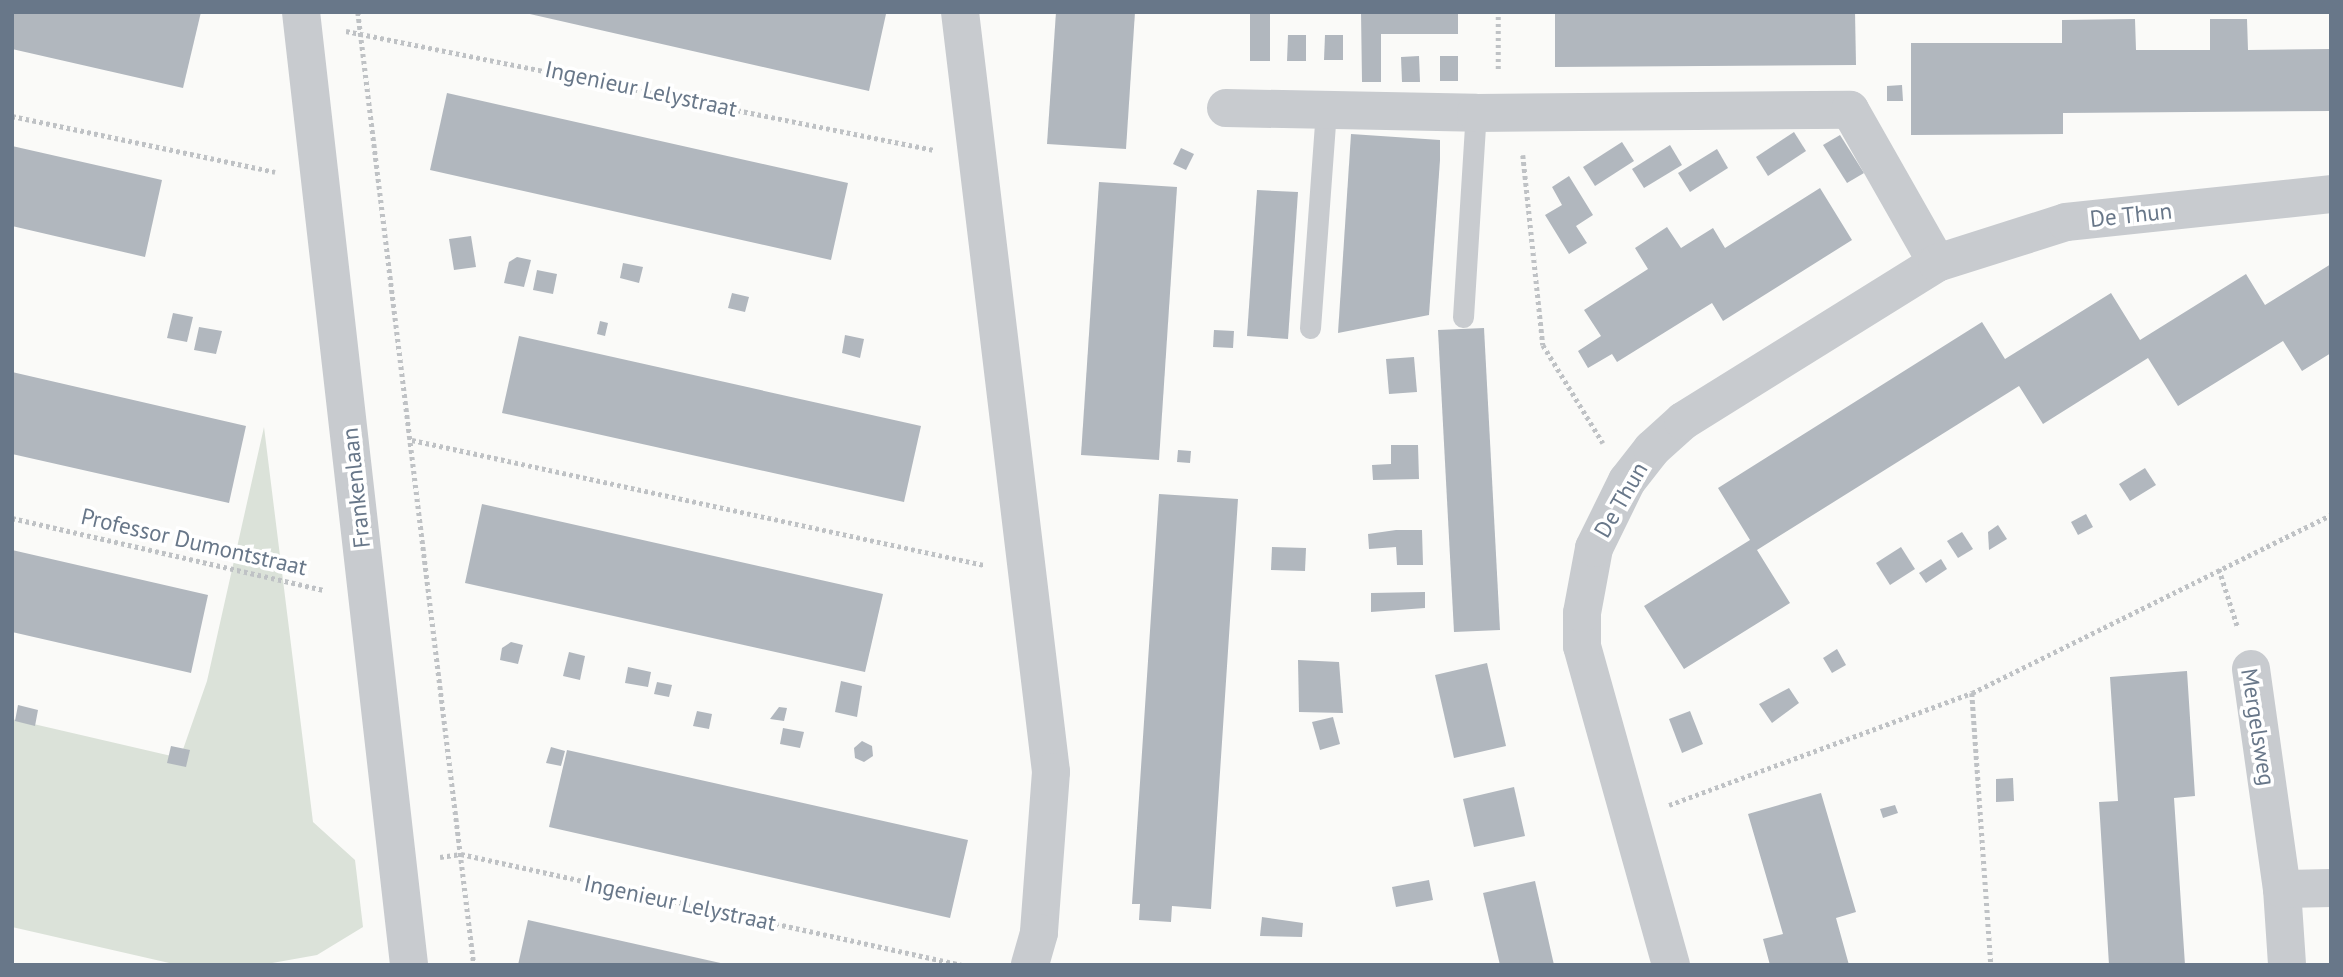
<!DOCTYPE html>
<style>
body{margin:0}
#map{position:relative;width:2343px;height:977px;overflow:hidden;background:#fafaf8;font-family:"PT Sans",sans-serif}
div>[style]{position:absolute}
.green>*{inset:0;background:#dbe2d9}
.building>*{inset:0;background:#b1b7be}
.path>*{height:4.5px;margin-top:-2.25px;transform-origin:0;background:repeating-linear-gradient(90deg,#bfc2c5 0 3.5px,transparent 0 7px)}
.service>*{height:21px;margin:-10.5px;padding:0 10.5px;transform-origin:10.5px;border-radius:10.5px;background:#c8cbcf}
.minor>*{height:38px;margin:-19px;padding:0 19px;transform-origin:19px;border-radius:19px;background:#c8cbcf}
span{translate:-50% -50%;white-space:nowrap;text-align:center;line-height:1.15;-webkit-text-stroke:7px #fff;paint-order:stroke}
.street-label{font-size:23px;color:#687789}
.frame{position:absolute;inset:0;border:14px solid #687789;pointer-events:none}
</style>
<div id="map">
<div class="green">
<div style="clip-path:polygon(264px 427px,313px 822px,355px 860px,363px 927px,317px 955px,261px 965px,178px 965px,12px 927px,12px 719px,180px 758px,207px 681px)"></div>
</div>
<div class="building">
<div style="clip-path:polygon(12px 12px,201px 12px,183px 88px,12px 49px)"></div>
<div style="clip-path:polygon(521px 12px,880px 12px,886px 14px,869px 91px)"></div>
<div style="clip-path:polygon(1056px 12px,1135px 12px,1126px 149px,1047px 144px)"></div>
<div style="clip-path:polygon(1250px 12px,1270px 12px,1270px 61px,1250px 61px)"></div>
<div style="clip-path:polygon(1361px 12px,1458px 12px,1458px 34px,1381px 34px,1381px 82px,1362px 82px)"></div>
<div style="clip-path:polygon(1555px 12px,1855px 12px,1856px 65px,1555px 67px)"></div>
<div style="clip-path:polygon(2135px 19px,2136px 50px,2210px 50px,2210px 19px,2247px 19px,2248px 50px,2331px 49px,2331px 111px,2063px 113px,2063px 134px,1911px 135px,1911px 43px,2062px 43px,2062px 20px)"></div>
<div style="clip-path:polygon(1288px 35px,1306px 35px,1306px 61px,1287px 61px)"></div>
<div style="clip-path:polygon(1325px 35px,1343px 35px,1343px 60px,1324px 60px)"></div>
<div style="clip-path:polygon(1419px 56px,1420px 82px,1402px 82px,1401px 57px)"></div>
<div style="clip-path:polygon(1440px 56px,1458px 56px,1458px 81px,1440px 81px)"></div>
<div style="clip-path:polygon(1902px 85px,1903px 101px,1887px 101px,1887px 86px)"></div>
<div style="clip-path:polygon(447px 93px,848px 183px,831px 260px,430px 170px)"></div>
<div style="clip-path:polygon(1794px 132px,1806px 151px,1768px 176px,1756px 157px)"></div>
<div style="clip-path:polygon(1351px 134px,1440px 140px,1440px 160px,1429px 315px,1338px 333px)"></div>
<div style="clip-path:polygon(1840px 135px,1864px 173px,1847px 183px,1823px 145px)"></div>
<div style="clip-path:polygon(1622px 142px,1634px 161px,1595px 186px,1583px 167px)"></div>
<div style="clip-path:polygon(1670px 145px,1682px 165px,1644px 188px,1632px 169px)"></div>
<div style="clip-path:polygon(12px 146px,162px 180px,145px 257px,12px 226px)"></div>
<div style="clip-path:polygon(1181px 148px,1194px 154px,1186px 170px,1173px 164px)"></div>
<div style="clip-path:polygon(1717px 149px,1728px 168px,1690px 192px,1678px 173px)"></div>
<div style="clip-path:polygon(1569px 176px,1593px 215px,1576px 226px,1587px 243px,1569px 254px,1545px 215px,1562px 205px,1552px 187px)"></div>
<div style="clip-path:polygon(1099px 182px,1177px 187px,1159px 460px,1081px 455px)"></div>
<div style="clip-path:polygon(1820px 188px,1852px 240px,1723px 321px,1712px 303px,1617px 362px,1612px 354px,1588px 368px,1578px 351px,1601px 336px,1584px 310px,1648px 269px,1635px 248px,1667px 227px,1681px 248px,1713px 228px,1725px 248px)"></div>
<div style="clip-path:polygon(1257px 190px,1298px 192px,1288px 339px,1247px 336px)"></div>
<div style="clip-path:polygon(471px 236px,476px 267px,454px 270px,449px 239px)"></div>
<div style="clip-path:polygon(517px 257px,531px 260px,524px 287px,504px 283px,509px 262px)"></div>
<div style="clip-path:polygon(623px 263px,643px 267px,639px 283px,620px 278px)"></div>
<div style="clip-path:polygon(2331px 264px,2331px 353px,2302px 371px,2283px 341px,2178px 406px,2148px 358px,2043px 424px,2019px 386px,1757px 550px,1790px 603px,1684px 669px,1644px 606px,1750px 540px,1718px 488px,1982px 322px,2005px 359px,2111px 293px,2140px 340px,2246px 274px,2265px 305px)"></div>
<div style="clip-path:polygon(537px 270px,557px 274px,553px 294px,533px 290px)"></div>
<div style="clip-path:polygon(732px 293px,749px 297px,745px 312px,728px 308px)"></div>
<div style="clip-path:polygon(173px 313px,193px 317px,187px 342px,167px 338px)"></div>
<div style="clip-path:polygon(600px 321px,608px 323px,605px 336px,597px 334px)"></div>
<div style="clip-path:polygon(199px 327px,222px 331px,216px 354px,194px 350px)"></div>
<div style="clip-path:polygon(1484px 328px,1500px 630px,1454px 632px,1438px 330px)"></div>
<div style="clip-path:polygon(1214px 330px,1234px 331px,1233px 348px,1213px 347px)"></div>
<div style="clip-path:polygon(845px 335px,864px 339px,860px 358px,842px 353px)"></div>
<div style="clip-path:polygon(519px 336px,921px 426px,904px 502px,502px 413px)"></div>
<div style="clip-path:polygon(1414px 357px,1417px 392px,1389px 394px,1386px 359px)"></div>
<div style="clip-path:polygon(12px 372px,246px 426px,229px 503px,12px 454px)"></div>
<div style="clip-path:polygon(1391px 445px,1418px 445px,1419px 479px,1373px 480px,1372px 465px,1391px 464px)"></div>
<div style="clip-path:polygon(1178px 450px,1191px 451px,1190px 463px,1177px 462px)"></div>
<div style="clip-path:polygon(2145px 468px,2156px 485px,2130px 501px,2119px 484px)"></div>
<div style="clip-path:polygon(1159px 494px,1238px 499px,1211px 909px,1172px 906px,1171px 922px,1139px 920px,1140px 904px,1132px 904px)"></div>
<div style="clip-path:polygon(482px 504px,883px 594px,865px 672px,465px 583px)"></div>
<div style="clip-path:polygon(2086px 514px,2093px 527px,2078px 535px,2071px 522px)"></div>
<div style="clip-path:polygon(1998px 525px,2007px 539px,1989px 550px,1988px 532px)"></div>
<div style="clip-path:polygon(1396px 530px,1422px 530px,1423px 565px,1397px 565px,1396px 547px,1369px 549px,1368px 534px)"></div>
<div style="clip-path:polygon(1962px 532px,1973px 549px,1958px 558px,1947px 541px)"></div>
<div style="clip-path:polygon(1272px 547px,1306px 548px,1305px 571px,1271px 570px)"></div>
<div style="clip-path:polygon(1901px 547px,1915px 569px,1890px 585px,1876px 563px)"></div>
<div style="clip-path:polygon(12px 550px,208px 595px,191px 673px,12px 632px)"></div>
<div style="clip-path:polygon(1941px 559px,1947px 569px,1926px 583px,1919px 573px)"></div>
<div style="clip-path:polygon(1425px 592px,1425px 608px,1371px 612px,1371px 593px)"></div>
<div style="clip-path:polygon(511px 642px,523px 645px,518px 664px,500px 660px,502px 648px)"></div>
<div style="clip-path:polygon(1837px 649px,1846px 665px,1832px 673px,1823px 658px)"></div>
<div style="clip-path:polygon(569px 652px,585px 656px,580px 680px,563px 676px)"></div>
<div style="clip-path:polygon(1298px 660px,1339px 662px,1343px 713px,1299px 712px)"></div>
<div style="clip-path:polygon(1487px 663px,1506px 746px,1454px 758px,1435px 675px)"></div>
<div style="clip-path:polygon(628px 667px,651px 672px,648px 687px,625px 683px)"></div>
<div style="clip-path:polygon(2187px 671px,2195px 796px,2174px 798px,2185px 965px,2109px 965px,2099px 802px,2118px 801px,2110px 677px)"></div>
<div style="clip-path:polygon(841px 681px,862px 686px,857px 717px,835px 712px)"></div>
<div style="clip-path:polygon(657px 682px,672px 685px,669px 697px,654px 694px)"></div>
<div style="clip-path:polygon(1789px 688px,1799px 703px,1772px 723px,1759px 704px)"></div>
<div style="clip-path:polygon(18px 705px,38px 710px,35px 726px,15px 721px)"></div>
<div style="clip-path:polygon(779px 707px,787px 708px,784px 721px,770px 719px)"></div>
<div style="clip-path:polygon(697px 711px,712px 714px,709px 729px,693px 726px)"></div>
<div style="clip-path:polygon(1690px 711px,1703px 744px,1682px 753px,1669px 719px)"></div>
<div style="clip-path:polygon(1333px 717px,1340px 744px,1320px 750px,1312px 722px)"></div>
<div style="clip-path:polygon(783px 728px,804px 732px,800px 748px,780px 744px)"></div>
<div style="clip-path:polygon(862px 741px,872px 746px,873px 756px,864px 762px,855px 758px,854px 748px)"></div>
<div style="clip-path:polygon(171px 746px,190px 750px,186px 767px,167px 763px)"></div>
<div style="clip-path:polygon(551px 747px,565px 751px,561px 766px,546px 763px)"></div>
<div style="clip-path:polygon(567px 750px,968px 840px,950px 918px,549px 827px)"></div>
<div style="clip-path:polygon(2013px 778px,2014px 801px,1996px 802px,1996px 779px)"></div>
<div style="clip-path:polygon(1514px 787px,1525px 836px,1474px 847px,1463px 799px)"></div>
<div style="clip-path:polygon(1821px 793px,1856px 912px,1836px 918px,1849px 965px,1770px 965px,1763px 939px,1783px 934px,1748px 814px)"></div>
<div style="clip-path:polygon(1895px 805px,1898px 813px,1883px 818px,1880px 809px)"></div>
<div style="clip-path:polygon(1429px 880px,1433px 900px,1396px 907px,1392px 887px)"></div>
<div style="clip-path:polygon(1535px 881px,1554px 965px,1500px 965px,1483px 893px)"></div>
<div style="clip-path:polygon(1262px 917px,1303px 923px,1302px 937px,1260px 936px)"></div>
<div style="clip-path:polygon(528px 920px,725px 964px,725px 965px,518px 965px)"></div>
</div>
<div class="path">
<div style="left:358px;top:12px;width:960px;rotate:83.06deg"></div>
<div style="left:346px;top:31px;width:600px;rotate:11.44deg"></div>
<div style="left:1498px;top:69px;width:57px;rotate:-90deg"></div>
<div style="left:12px;top:116px;width:269px;rotate:12deg"></div>
<div style="left:1523px;top:155px;width:191px;rotate:84deg"></div>
<div style="left:1543px;top:345px;width:115px;rotate:58.5deg"></div>
<div style="left:412px;top:440px;width:585px;rotate:12.33deg"></div>
<div style="left:12px;top:518px;width:321px;rotate:13deg"></div>
<div style="left:2219px;top:569px;width:62px;rotate:72.1deg"></div>
<div style="left:1972px;top:693px;width:273px;rotate:86deg"></div>
<div style="left:1669px;top:805px;width:323px;rotate:-20.3deg"></div>
<div style="left:1972px;top:693px;width:401px;rotate:-26.4deg"></div>
<div style="left:440px;top:857px;width:21px;rotate:-8deg"></div>
<div style="left:461px;top:854px;width:513px;rotate:12.49deg"></div>
</div>
<div class="service">
<div style="left:1463px;top:317px;width:204px;rotate:-86.4deg"></div>
<div style="left:1310px;top:328px;width:219px;rotate:-85.8deg"></div>
</div>
<div class="minor">
<div style="left:301px;top:12px;width:959px;rotate:83.53deg"></div>
<div style="left:960px;top:12px;width:765px;rotate:83.17deg"></div>
<div style="left:1051px;top:772px;width:161px;rotate:94.3deg"></div>
<div style="left:1039px;top:933px;width:33px;rotate:106deg"></div>
<div style="left:1226px;top:108px;width:250px;rotate:1.1deg"></div>
<div style="left:1476px;top:113px;width:374px;rotate:-0.5deg"></div>
<div style="left:1850px;top:110px;width:176px;rotate:60.4deg"></div>
<div style="left:2251px;top:669px;width:222px;rotate:82deg"></div>
<div style="left:2282px;top:889px;width:76px;rotate:86.2deg"></div>
<div style="left:2282px;top:889px;width:49px;rotate:-1.2deg"></div>
<div style="left:1671px;top:965px;width:331px;rotate:-105.6deg"></div>
<div style="left:1582px;top:646px;width:33px;rotate:-90deg"></div>
<div style="left:1582px;top:613px;width:66px;rotate:-79.5deg"></div>
<div style="left:1594px;top:548px;width:75px;rotate:-63.8deg"></div>
<div style="left:1627px;top:481px;width:41px;rotate:-52deg"></div>
<div style="left:1652px;top:449px;width:42px;rotate:-42.1deg"></div>
<div style="left:1683px;top:421px;width:299px;rotate:-31.9deg"></div>
<div style="left:1937px;top:263px;width:135px;rotate:-17.6deg"></div>
<div style="left:2066px;top:222px;width:266px;rotate:-6deg"></div>
</div>
<div class="street-label">
<span style="left:641px;top:89px;rotate:12deg">Ingenieur Lelystraat</span>
<span style="left:2131px;top:215px;rotate:-6deg">De Thun</span>
<span style="left:356px;top:488px;rotate:-96deg">Frankenlaan</span>
<span style="left:1621px;top:500px;rotate:-60deg">De Thun</span>
<span style="left:194px;top:542px;rotate:13deg">Professor Dumontstraat</span>
<span style="left:2258px;top:727px;rotate:81deg">Mergelsweg</span>
<span style="left:680px;top:903px;rotate:12deg">Ingenieur Lelystraat</span>
</div>
<div class="frame"></div>
</div>
